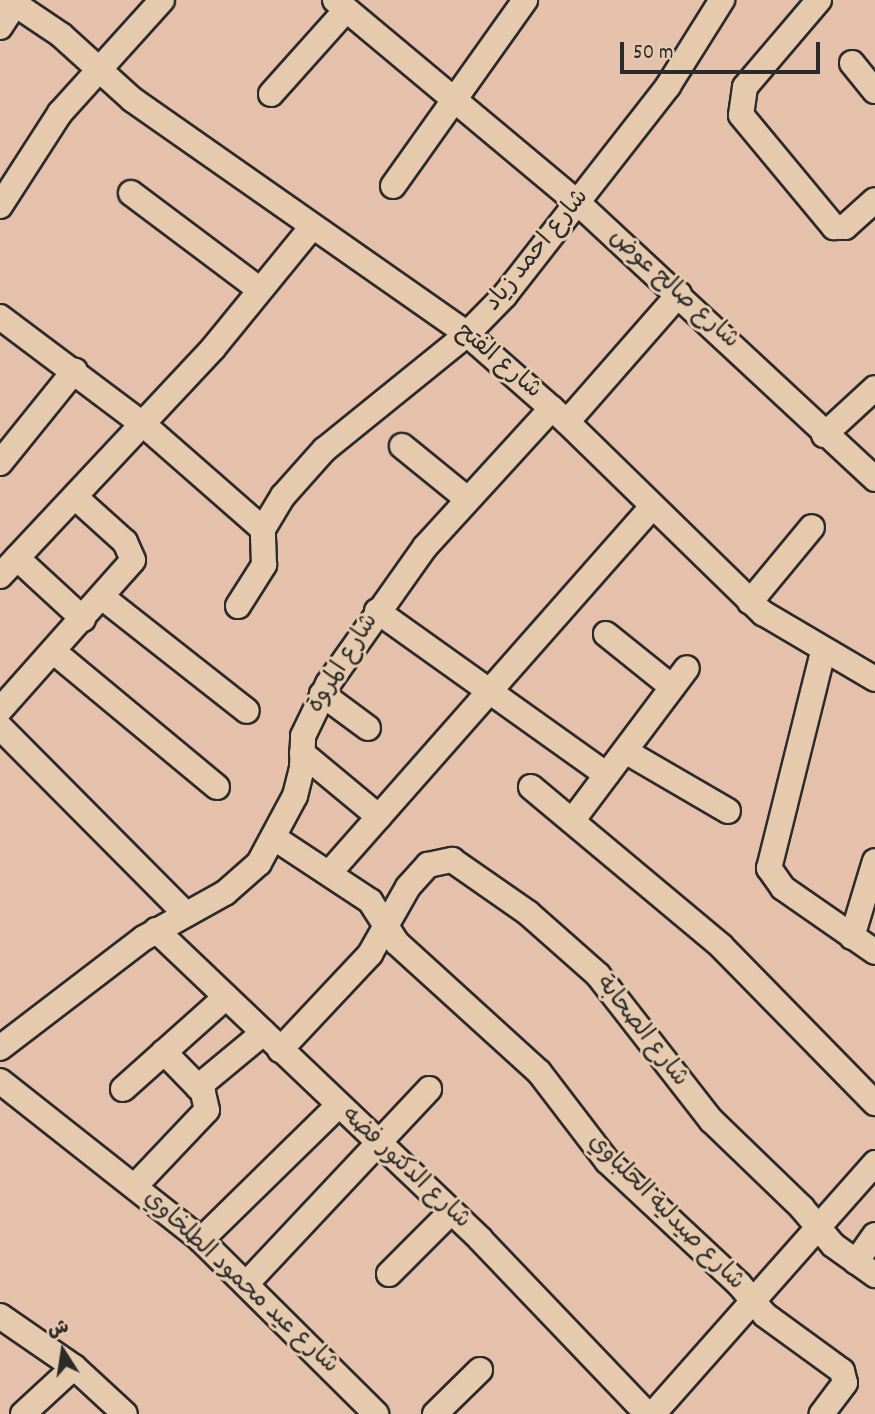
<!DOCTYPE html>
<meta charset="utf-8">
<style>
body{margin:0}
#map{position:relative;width:875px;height:1414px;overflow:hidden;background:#e5c0ab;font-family:Dekko,"Playpen Sans Arabic",sans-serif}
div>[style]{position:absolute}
.roads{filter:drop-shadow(2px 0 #2b2b2b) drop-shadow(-2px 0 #2b2b2b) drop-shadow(0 2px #2b2b2b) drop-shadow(0 -2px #2b2b2b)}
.minor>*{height:24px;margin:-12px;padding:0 12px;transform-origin:12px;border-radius:12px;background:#e6caad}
span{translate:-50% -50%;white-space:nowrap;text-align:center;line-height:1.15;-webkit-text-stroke:6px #e6caad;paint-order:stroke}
.street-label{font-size:24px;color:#2b2b2b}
.north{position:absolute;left:28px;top:1316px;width:70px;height:70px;-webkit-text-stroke:5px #e6caad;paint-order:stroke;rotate:348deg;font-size:19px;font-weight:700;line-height:28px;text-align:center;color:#2b2b2b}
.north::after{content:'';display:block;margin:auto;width:24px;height:32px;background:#2b2b2b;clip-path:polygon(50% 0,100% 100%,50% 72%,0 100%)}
.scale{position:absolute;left:620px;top:42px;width:200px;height:32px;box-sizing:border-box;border:4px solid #2b2b2b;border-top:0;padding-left:9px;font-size:21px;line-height:24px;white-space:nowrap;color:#2b2b2b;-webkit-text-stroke:5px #e6caad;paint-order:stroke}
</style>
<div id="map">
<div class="roads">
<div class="minor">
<div style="left:9px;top:0;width:63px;rotate:33.9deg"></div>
<div style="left:61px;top:35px;width:97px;rotate:42.1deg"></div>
<div style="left:133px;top:100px;width:408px;rotate:35deg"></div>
<div style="left:467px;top:334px;width:133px;rotate:41.3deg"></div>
<div style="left:567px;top:422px;width:274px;rotate:44.3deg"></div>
<div style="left:763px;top:613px;width:130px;rotate:30.5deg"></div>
<div style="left:335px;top:0;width:315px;rotate:39.9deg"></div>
<div style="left:577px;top:202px;width:407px;rotate:42.9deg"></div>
<div style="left:819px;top:0;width:114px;rotate:130.4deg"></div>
<div style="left:745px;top:87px;width:28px;rotate:98deg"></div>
<div style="left:741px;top:115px;width:146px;rotate:50.3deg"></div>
<div style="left:834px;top:227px;width:11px"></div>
<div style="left:845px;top:227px;width:40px;rotate:-42deg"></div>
<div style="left:0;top:27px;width:27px;rotate:-57deg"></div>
<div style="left:852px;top:63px;width:36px;rotate:51deg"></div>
<div style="left:271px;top:94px;width:113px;rotate:-48.2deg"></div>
<div style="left:393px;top:186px;width:228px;rotate:-54.6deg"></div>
<div style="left:131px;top:193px;width:161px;rotate:36.9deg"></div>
<div style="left:0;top:206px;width:111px;rotate:-57.2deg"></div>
<div style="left:60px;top:113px;width:152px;rotate:-47.9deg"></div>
<div style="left:0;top:317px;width:180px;rotate:36.9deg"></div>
<div style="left:144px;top:425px;width:158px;rotate:41.2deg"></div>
<div style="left:567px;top:422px;width:170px;rotate:-48.8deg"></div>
<div style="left:824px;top:435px;width:69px;rotate:-42.7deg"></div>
<div style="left:402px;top:446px;width:82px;rotate:39.1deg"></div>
<div style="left:0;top:463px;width:119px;rotate:-51.1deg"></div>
<div style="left:17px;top:558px;width:90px;rotate:42.7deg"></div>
<div style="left:0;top:576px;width:313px;rotate:-46.9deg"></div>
<div style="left:214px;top:347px;width:155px;rotate:-50.8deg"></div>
<div style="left:102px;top:597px;width:184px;rotate:38.2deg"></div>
<div style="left:750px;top:602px;width:97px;rotate:-50.4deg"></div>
<div style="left:238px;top:606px;width:49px;rotate:-57.6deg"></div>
<div style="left:264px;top:565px;width:36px;rotate:-92deg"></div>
<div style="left:263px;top:529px;width:39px;rotate:-59deg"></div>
<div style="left:283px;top:496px;width:62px;rotate:-48.3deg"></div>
<div style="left:324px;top:450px;width:184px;rotate:-39deg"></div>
<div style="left:467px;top:334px;width:54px;rotate:-45.7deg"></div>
<div style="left:505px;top:295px;width:265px;rotate:-52deg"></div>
<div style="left:668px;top:86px;width:102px;rotate:-57.9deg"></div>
<div style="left:377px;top:611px;width:282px;rotate:35.5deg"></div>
<div style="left:606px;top:634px;width:85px;rotate:38.8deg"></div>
<div style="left:53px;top:651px;width:213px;rotate:39.7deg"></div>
<div style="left:823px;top:652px;width:223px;rotate:104deg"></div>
<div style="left:769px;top:868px;width:24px;rotate:55deg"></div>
<div style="left:783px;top:888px;width:112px;rotate:34.8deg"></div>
<div style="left:322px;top:694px;width:57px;rotate:36.5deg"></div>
<div style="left:0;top:710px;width:200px;rotate:-48.4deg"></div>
<div style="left:133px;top:560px;width:20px;rotate:-114deg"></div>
<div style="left:125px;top:542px;width:67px;rotate:-138deg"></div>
<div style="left:0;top:727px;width:264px;rotate:45.2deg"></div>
<div style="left:625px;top:751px;width:119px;rotate:30.2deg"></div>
<div style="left:302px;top:753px;width:100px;rotate:39.7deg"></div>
<div style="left:531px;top:787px;width:248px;rotate:39.9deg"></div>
<div style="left:721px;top:946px;width:220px;rotate:45.6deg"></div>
<div style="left:572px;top:821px;width:191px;rotate:-53.1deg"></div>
<div style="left:276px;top:839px;width:113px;rotate:33.4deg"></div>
<div style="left:370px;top:901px;width:50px;rotate:57.3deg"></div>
<div style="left:397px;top:943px;width:192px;rotate:42.3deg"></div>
<div style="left:539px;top:1072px;width:112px;rotate:52.6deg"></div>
<div style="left:607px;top:1161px;width:180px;rotate:43deg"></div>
<div style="left:739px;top:1284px;width:40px;rotate:50deg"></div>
<div style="left:765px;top:1315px;width:95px;rotate:36deg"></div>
<div style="left:842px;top:1371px;width:12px;rotate:76deg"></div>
<div style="left:845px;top:1383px;width:39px;rotate:127deg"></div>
<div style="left:331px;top:871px;width:485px;rotate:-48.6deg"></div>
<div style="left:156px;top:930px;width:448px;rotate:43.6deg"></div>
<div style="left:480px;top:1239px;width:242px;rotate:46.3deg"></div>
<div style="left:852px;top:937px;width:79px;rotate:-73.2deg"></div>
<div style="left:0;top:1048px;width:181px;rotate:-37.4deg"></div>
<div style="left:144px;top:938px;width:93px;rotate:-29.1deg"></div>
<div style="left:225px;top:893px;width:45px;rotate:-41.4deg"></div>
<div style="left:259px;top:863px;width:76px;rotate:-61.8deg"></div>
<div style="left:295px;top:796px;width:29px;rotate:-76deg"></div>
<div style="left:302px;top:768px;width:32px;rotate:-88deg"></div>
<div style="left:303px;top:736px;width:58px;rotate:-64.3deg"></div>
<div style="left:328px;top:684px;width:168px;rotate:-54.7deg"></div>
<div style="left:425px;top:547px;width:188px;rotate:-47.6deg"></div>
<div style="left:280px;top:1050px;width:132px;rotate:-46.8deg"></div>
<div style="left:370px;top:954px;width:77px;rotate:-60.4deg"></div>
<div style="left:408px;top:887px;width:30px;rotate:-48deg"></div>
<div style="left:428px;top:865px;width:25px;rotate:-12deg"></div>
<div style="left:452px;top:860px;width:93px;rotate:34.9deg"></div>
<div style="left:528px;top:913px;width:94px;rotate:41.5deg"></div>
<div style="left:598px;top:975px;width:184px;rotate:52.1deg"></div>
<div style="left:711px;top:1120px;width:127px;rotate:44deg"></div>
<div style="left:802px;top:1208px;width:48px;rotate:50deg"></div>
<div style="left:833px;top:1245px;width:52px;rotate:35.5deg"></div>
<div style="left:0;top:1081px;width:256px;rotate:38.3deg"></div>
<div style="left:201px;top:1240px;width:247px;rotate:44.8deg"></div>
<div style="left:198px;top:1087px;width:85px;rotate:-39.7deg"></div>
<div style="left:123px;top:1089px;width:138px;rotate:-41.8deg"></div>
<div style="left:136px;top:1185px;width:103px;rotate:-46.6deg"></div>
<div style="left:207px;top:1110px;width:18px;rotate:-103deg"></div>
<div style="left:203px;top:1092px;width:56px;rotate:-134.3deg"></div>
<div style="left:201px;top:1240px;width:192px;rotate:-44.4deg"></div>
<div style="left:856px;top:1262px;width:33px;rotate:-55deg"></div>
<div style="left:389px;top:1274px;width:88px;rotate:-45deg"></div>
<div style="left:247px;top:1283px;width:266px;rotate:-46.8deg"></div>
<div style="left:0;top:1316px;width:90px;rotate:34.6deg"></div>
<div style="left:74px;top:1367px;width:69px;rotate:42.7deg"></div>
<div style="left:23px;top:1414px;width:69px;rotate:-42.7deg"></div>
<div style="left:435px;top:1414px;width:63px;rotate:-44.4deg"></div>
<div style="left:653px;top:1414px;width:335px;rotate:-48.5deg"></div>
</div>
</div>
<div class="street-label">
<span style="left:538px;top:251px;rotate:-51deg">شارع احمد زياد</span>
<span style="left:673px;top:290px;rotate:42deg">شارع صالح عوض</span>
<span style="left:498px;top:362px;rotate:40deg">شارع الفتح</span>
<span style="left:344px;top:664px;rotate:-58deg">شارع المروة</span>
<span style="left:641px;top:1032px;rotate:52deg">شارع الصحابة</span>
<span style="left:405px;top:1169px;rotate:43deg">شارع الدكتور فضه</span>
<span style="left:665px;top:1213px;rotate:45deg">شارع صيدلية الحلباوي</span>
<span style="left:240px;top:1283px;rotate:43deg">شارع عيد محمود الطلخاوي</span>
</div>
<div class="north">ش</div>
<div class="scale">50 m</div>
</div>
